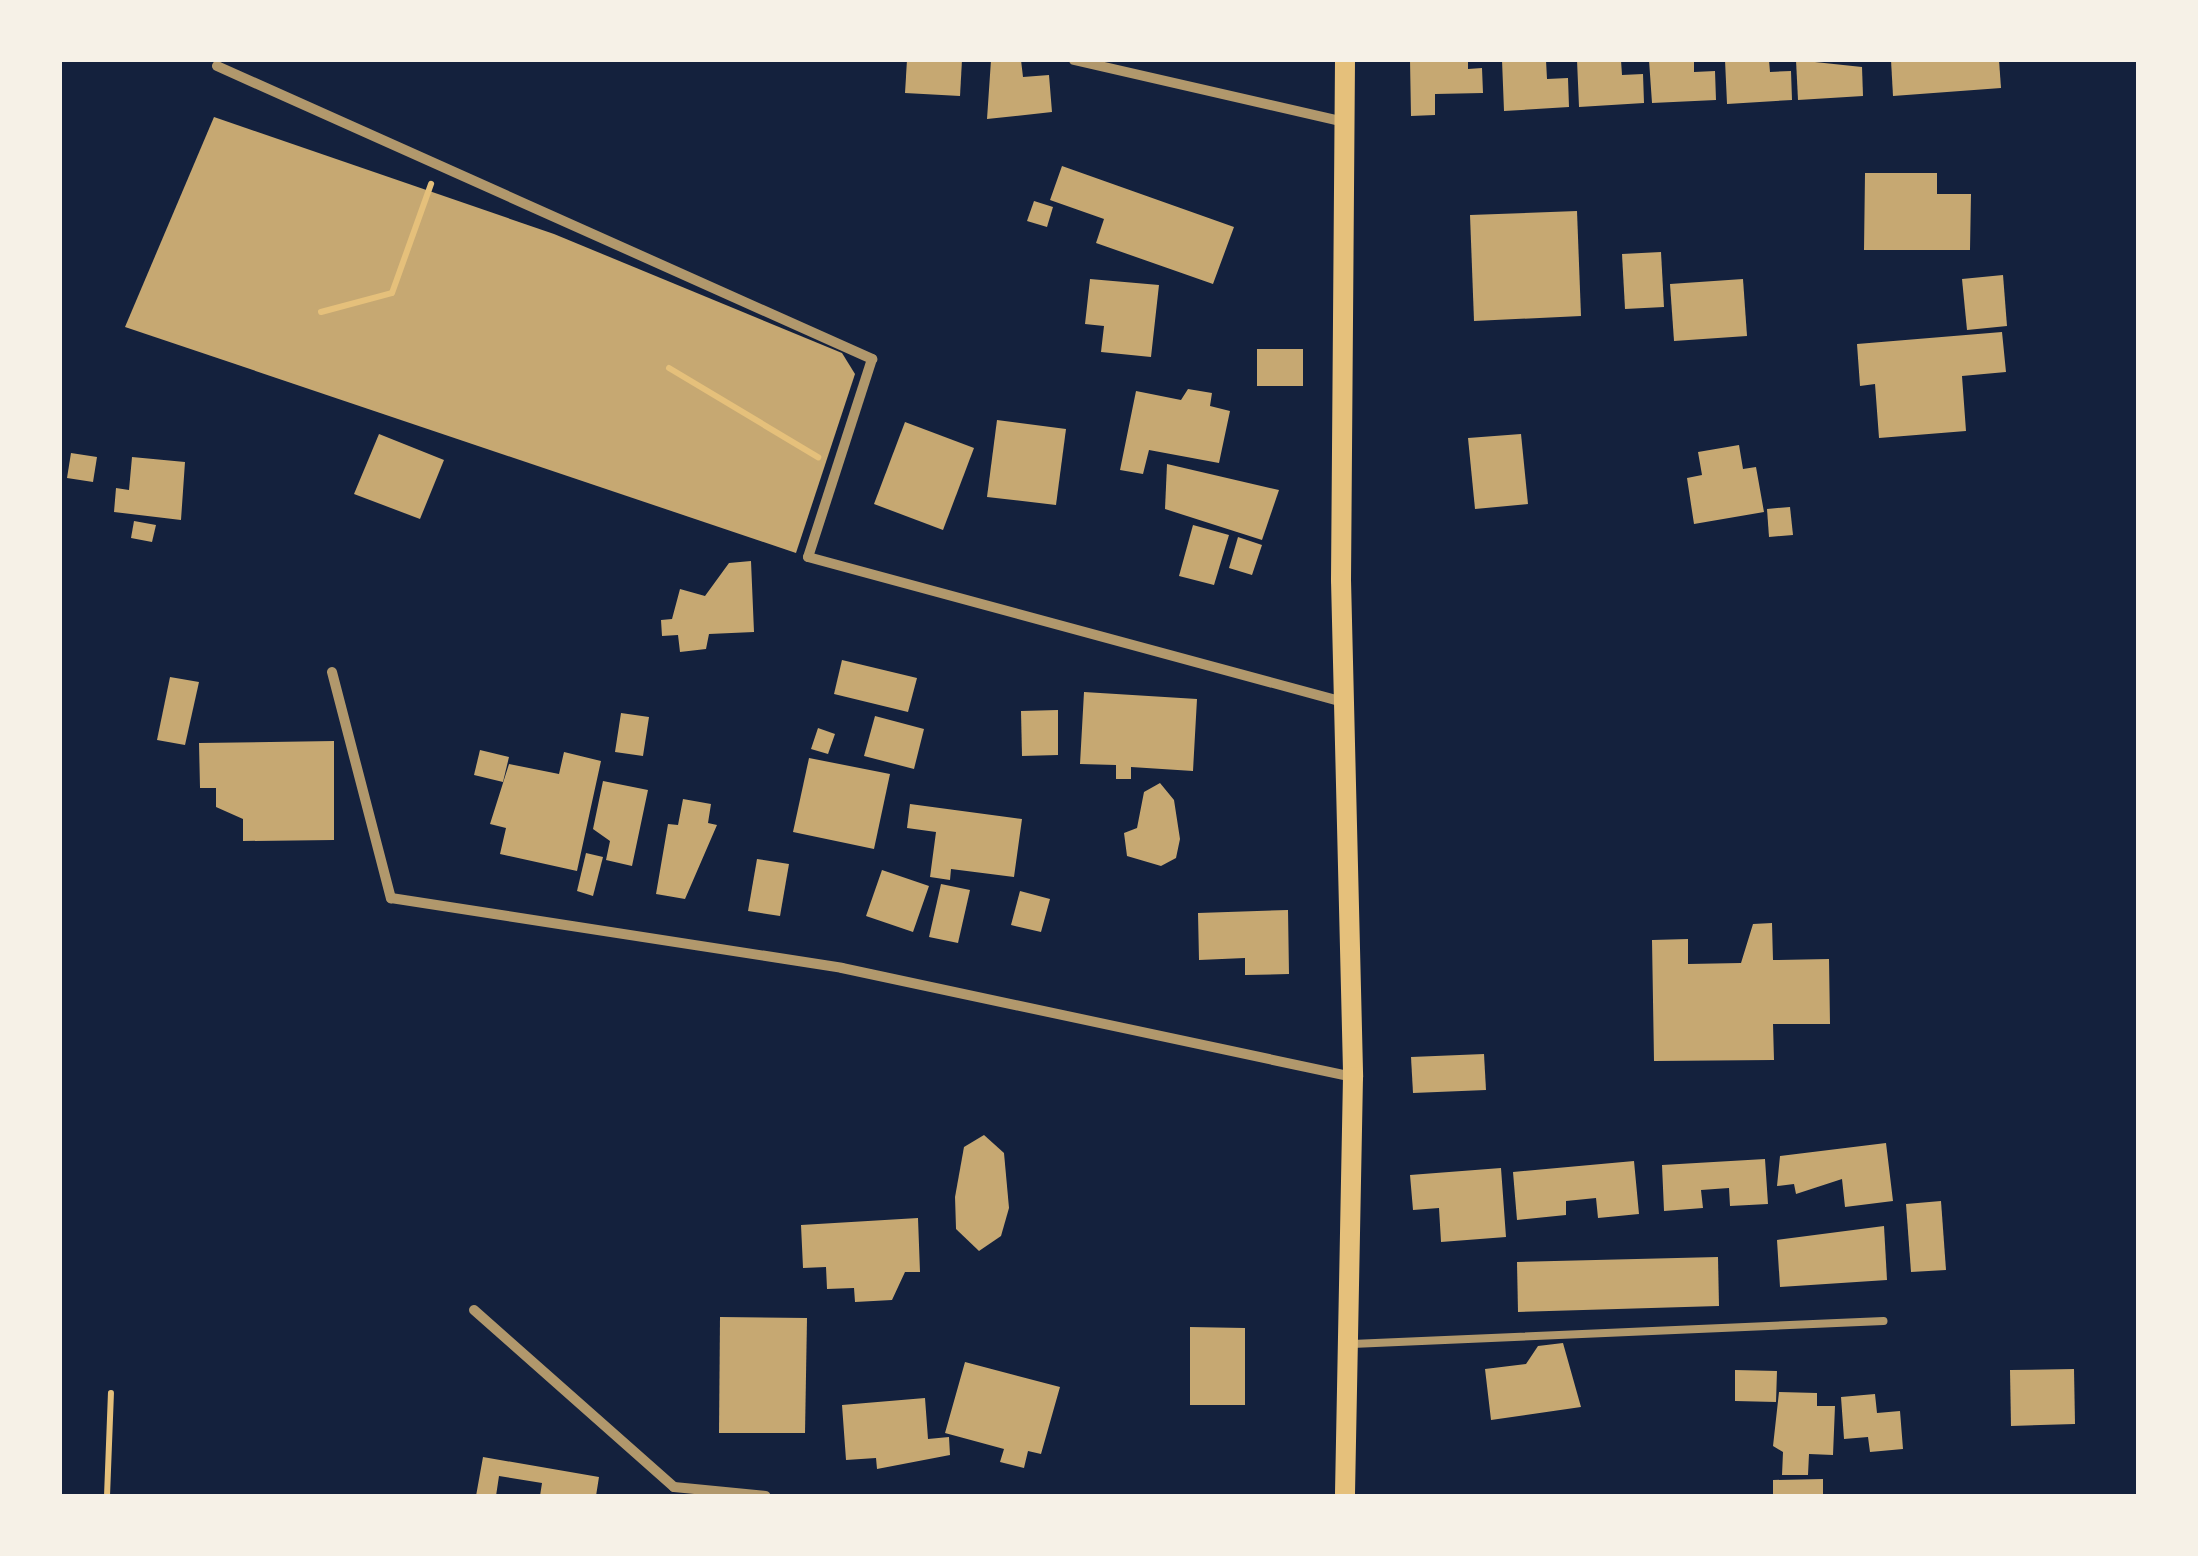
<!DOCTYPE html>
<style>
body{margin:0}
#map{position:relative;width:2198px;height:1556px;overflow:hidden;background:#14213d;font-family:Quicksand,sans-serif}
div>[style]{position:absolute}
.building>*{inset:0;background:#c6a872}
.path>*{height:6px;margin:-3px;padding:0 3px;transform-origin:3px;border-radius:3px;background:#e5c07b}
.service>*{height:8px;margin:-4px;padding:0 4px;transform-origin:4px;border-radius:4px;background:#b1986c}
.minor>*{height:10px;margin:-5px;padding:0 5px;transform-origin:5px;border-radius:5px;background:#b1986c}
.secondary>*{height:20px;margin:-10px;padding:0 10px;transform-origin:10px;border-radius:10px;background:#e5c07b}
span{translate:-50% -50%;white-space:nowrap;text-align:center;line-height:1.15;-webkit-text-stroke:10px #f6f1e7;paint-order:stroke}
.frame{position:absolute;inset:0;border:62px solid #f6f1e7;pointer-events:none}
</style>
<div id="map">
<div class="building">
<div style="clip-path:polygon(907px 60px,962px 60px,960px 96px,905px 93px)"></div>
<div style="clip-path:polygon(991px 60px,1021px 60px,1023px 77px,1049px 75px,1052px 112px,987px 119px)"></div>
<div style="clip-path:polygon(1410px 60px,1468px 60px,1468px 69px,1482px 68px,1483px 93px,1435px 94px,1435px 115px,1411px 116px)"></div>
<div style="clip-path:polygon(1502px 60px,1546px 60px,1547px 79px,1568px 78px,1569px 107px,1504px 111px)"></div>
<div style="clip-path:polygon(1577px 60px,1621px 60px,1622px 75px,1643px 74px,1644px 103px,1579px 107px)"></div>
<div style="clip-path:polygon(1649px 60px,1694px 60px,1694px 72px,1715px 71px,1716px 100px,1652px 103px)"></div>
<div style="clip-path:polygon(1725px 60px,1769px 60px,1770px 72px,1791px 71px,1792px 100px,1727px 104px)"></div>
<div style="clip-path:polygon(1796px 60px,1862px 67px,1863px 96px,1798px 100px)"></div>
<div style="clip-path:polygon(1891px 60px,1999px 60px,2001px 88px,1893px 96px)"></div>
<div style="clip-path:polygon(214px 117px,554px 234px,842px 353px,855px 374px,796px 553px,125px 327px)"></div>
<div style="clip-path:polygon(1062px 166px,1234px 227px,1213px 284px,1096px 243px,1104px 219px,1050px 200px)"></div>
<div style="clip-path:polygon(1865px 173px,1937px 173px,1937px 194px,1971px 194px,1970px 250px,1864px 250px)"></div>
<div style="clip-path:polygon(1034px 201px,1053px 207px,1047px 227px,1027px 221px)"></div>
<div style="clip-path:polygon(1577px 211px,1581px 316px,1474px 321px,1470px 215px)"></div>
<div style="clip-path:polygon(1661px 252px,1664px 307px,1625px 309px,1622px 254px)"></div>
<div style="clip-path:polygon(2003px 275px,2007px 326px,1967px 330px,1962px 279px)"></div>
<div style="clip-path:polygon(1090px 279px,1159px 285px,1151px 357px,1101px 352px,1104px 326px,1085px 324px)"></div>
<div style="clip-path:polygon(1743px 279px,1747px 336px,1674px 341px,1670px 284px)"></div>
<div style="clip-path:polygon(2002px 332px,2006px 372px,1962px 376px,1966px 431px,1879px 438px,1875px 384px,1860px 386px,1857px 344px)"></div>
<div style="clip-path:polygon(1257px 349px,1303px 349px,1303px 386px,1257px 386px)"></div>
<div style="clip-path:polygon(1188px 389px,1212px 393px,1210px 406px,1230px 411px,1219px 463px,1149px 450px,1143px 474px,1120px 470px,1136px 391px,1181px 400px)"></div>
<div style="clip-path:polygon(997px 420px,1066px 429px,1056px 505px,987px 497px)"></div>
<div style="clip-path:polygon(905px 422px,974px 448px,943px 530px,874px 504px)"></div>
<div style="clip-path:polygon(379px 434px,444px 460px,420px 519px,354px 494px)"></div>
<div style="clip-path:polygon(1521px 434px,1528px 504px,1475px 509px,1468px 438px)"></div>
<div style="clip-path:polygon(1739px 445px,1743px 469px,1756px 467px,1764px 512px,1694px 524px,1687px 478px,1702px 475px,1698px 452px)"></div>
<div style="clip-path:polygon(71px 453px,97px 457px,93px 482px,67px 478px)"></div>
<div style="clip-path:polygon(132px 457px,185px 462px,181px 520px,114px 512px,116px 488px,129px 490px)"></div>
<div style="clip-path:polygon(1167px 464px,1279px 490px,1262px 540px,1165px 509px)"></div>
<div style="clip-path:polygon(1790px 507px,1793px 535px,1769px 537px,1767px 509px)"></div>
<div style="clip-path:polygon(134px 521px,156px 525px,152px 542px,131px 538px)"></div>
<div style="clip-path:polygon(1193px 525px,1229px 535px,1214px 585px,1179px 576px)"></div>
<div style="clip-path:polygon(1238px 537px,1262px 545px,1252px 575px,1229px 568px)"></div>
<div style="clip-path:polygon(751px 561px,754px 632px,709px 634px,706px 649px,680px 652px,678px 635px,662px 636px,661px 620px,672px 619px,680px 589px,705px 596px,729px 563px)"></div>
<div style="clip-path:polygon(842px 660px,917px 678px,908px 712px,834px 694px)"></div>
<div style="clip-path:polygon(170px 677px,199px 682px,185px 745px,157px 740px)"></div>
<div style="clip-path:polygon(1084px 692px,1197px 699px,1193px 771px,1131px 767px,1131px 779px,1116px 779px,1116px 765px,1080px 764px)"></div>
<div style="clip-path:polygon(1058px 710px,1058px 755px,1022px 756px,1021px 711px)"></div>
<div style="clip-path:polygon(621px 713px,649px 717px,643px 756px,615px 752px)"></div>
<div style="clip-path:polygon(875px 716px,924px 729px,914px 769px,864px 756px)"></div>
<div style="clip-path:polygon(818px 728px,835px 734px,828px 754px,811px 749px)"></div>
<div style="clip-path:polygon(334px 741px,334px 840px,243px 841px,243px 819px,216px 807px,216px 788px,200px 788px,199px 743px)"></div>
<div style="clip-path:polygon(480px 750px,509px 757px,503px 782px,474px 775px)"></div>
<div style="clip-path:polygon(564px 752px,601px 761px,577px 871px,500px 854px,506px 828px,490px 824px,509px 764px,559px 774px)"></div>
<div style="clip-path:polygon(809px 758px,890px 774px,874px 849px,793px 832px)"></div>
<div style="clip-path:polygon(603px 781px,648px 790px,632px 866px,606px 860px,610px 841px,593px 829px)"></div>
<div style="clip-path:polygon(1160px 783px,1174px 800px,1180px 839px,1176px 858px,1161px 866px,1127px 856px,1124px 833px,1137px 828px,1144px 792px)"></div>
<div style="clip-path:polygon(683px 799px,711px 804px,708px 823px,717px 825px,685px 899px,656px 894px,668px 824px,678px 825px)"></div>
<div style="clip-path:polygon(910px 804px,1022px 819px,1014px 877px,951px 869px,950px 880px,930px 877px,936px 832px,907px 828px)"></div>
<div style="clip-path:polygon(586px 853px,603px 857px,593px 896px,577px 891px)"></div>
<div style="clip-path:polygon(757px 859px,789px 864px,780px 916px,748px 911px)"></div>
<div style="clip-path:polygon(882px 870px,929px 886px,913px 932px,866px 916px)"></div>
<div style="clip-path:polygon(941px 884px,970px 890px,958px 943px,929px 937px)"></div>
<div style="clip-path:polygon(1020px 891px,1050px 899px,1041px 932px,1011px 925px)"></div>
<div style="clip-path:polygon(1288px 910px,1289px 974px,1245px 975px,1245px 958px,1199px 960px,1198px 913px)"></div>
<div style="clip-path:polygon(1772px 923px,1773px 960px,1829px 959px,1830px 1024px,1773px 1024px,1774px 1060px,1654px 1061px,1652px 940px,1688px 939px,1688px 964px,1741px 963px,1753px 924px)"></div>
<div style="clip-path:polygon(1484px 1054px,1486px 1090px,1413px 1093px,1411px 1057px)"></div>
<div style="clip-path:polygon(984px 1135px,1004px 1153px,1009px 1208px,1001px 1236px,979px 1251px,956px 1229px,955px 1197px,964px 1147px)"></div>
<div style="clip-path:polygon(1886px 1143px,1893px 1201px,1845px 1207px,1842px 1179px,1796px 1194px,1794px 1184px,1777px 1186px,1780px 1156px)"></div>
<div style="clip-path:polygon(1765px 1159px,1768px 1204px,1730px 1206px,1729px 1188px,1701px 1190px,1703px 1208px,1664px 1211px,1662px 1165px)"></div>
<div style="clip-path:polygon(1634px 1161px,1639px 1214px,1598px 1218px,1596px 1198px,1566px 1201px,1566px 1215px,1517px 1220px,1513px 1172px)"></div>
<div style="clip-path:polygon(1501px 1168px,1506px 1237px,1441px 1242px,1439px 1208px,1413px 1210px,1410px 1175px)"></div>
<div style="clip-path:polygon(1941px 1201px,1946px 1270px,1911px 1272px,1906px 1204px)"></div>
<div style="clip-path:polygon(918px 1218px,920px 1272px,905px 1272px,892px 1300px,855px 1302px,854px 1288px,827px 1289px,826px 1267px,803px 1268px,801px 1225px)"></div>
<div style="clip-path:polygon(1884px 1226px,1887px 1280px,1780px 1287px,1777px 1240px)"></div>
<div style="clip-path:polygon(1718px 1257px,1719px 1306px,1518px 1312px,1517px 1262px)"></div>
<div style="clip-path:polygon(720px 1317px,807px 1318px,805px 1433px,719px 1433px)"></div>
<div style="clip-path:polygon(1190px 1327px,1245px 1328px,1245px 1405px,1190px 1405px)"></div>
<div style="clip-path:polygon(1563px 1343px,1581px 1407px,1491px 1420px,1485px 1369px,1526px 1364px,1538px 1346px)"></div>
<div style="clip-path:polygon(965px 1362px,1060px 1387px,1041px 1454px,1028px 1451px,1024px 1468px,1000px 1462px,1004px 1449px,945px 1433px)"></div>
<div style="clip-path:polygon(2074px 1369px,2075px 1424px,2011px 1426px,2010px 1370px)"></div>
<div style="clip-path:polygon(1735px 1370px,1777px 1371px,1776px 1402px,1735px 1401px)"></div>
<div style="clip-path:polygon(1779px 1392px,1817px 1393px,1817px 1406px,1835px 1406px,1833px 1455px,1809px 1454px,1808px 1475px,1782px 1475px,1783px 1452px,1773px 1446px)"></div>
<div style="clip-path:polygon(1875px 1394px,1877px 1413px,1900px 1411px,1903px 1449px,1870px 1452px,1868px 1437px,1844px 1439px,1841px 1397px)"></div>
<div style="clip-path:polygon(925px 1398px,928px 1439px,949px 1437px,950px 1455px,877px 1469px,876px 1458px,846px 1460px,842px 1405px)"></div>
<div style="clip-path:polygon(483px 1457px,599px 1477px,596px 1496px,540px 1496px,542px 1483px,499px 1476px,496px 1496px,476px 1496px)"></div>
<div style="clip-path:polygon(1823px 1479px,1823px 1496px,1773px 1496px,1773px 1480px)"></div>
</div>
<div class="path">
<div style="left:321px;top:312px;width:73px;rotate:-15deg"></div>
<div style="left:392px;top:293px;width:116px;rotate:-70.3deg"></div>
<div style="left:669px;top:368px;width:174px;rotate:30.9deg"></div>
<div style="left:107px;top:1496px;width:103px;rotate:-87.8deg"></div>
</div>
<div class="service">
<div style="left:1352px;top:1344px;width:532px;rotate:-2.48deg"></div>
</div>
<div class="minor">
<div style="left:1074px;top:60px;width:277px;rotate:12.9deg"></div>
<div style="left:217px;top:66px;width:718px;rotate:24.1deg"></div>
<div style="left:872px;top:359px;width:208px;rotate:107.9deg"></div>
<div style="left:808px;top:557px;width:554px;rotate:15.16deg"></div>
<div style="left:332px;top:672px;width:234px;rotate:75.4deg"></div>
<div style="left:391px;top:898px;width:456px;rotate:8.8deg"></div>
<div style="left:842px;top:968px;width:522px;rotate:12.04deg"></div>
<div style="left:474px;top:1310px;width:267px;rotate:41.5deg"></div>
<div style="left:674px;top:1487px;width:92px;rotate:5.6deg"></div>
</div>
<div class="secondary">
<div style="left:1345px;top:60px;width:520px;rotate:90.44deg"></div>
<div style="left:1341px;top:580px;width:497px;rotate:88.6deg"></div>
<div style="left:1353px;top:1077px;width:419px;rotate:91.1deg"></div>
</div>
<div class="frame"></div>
</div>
